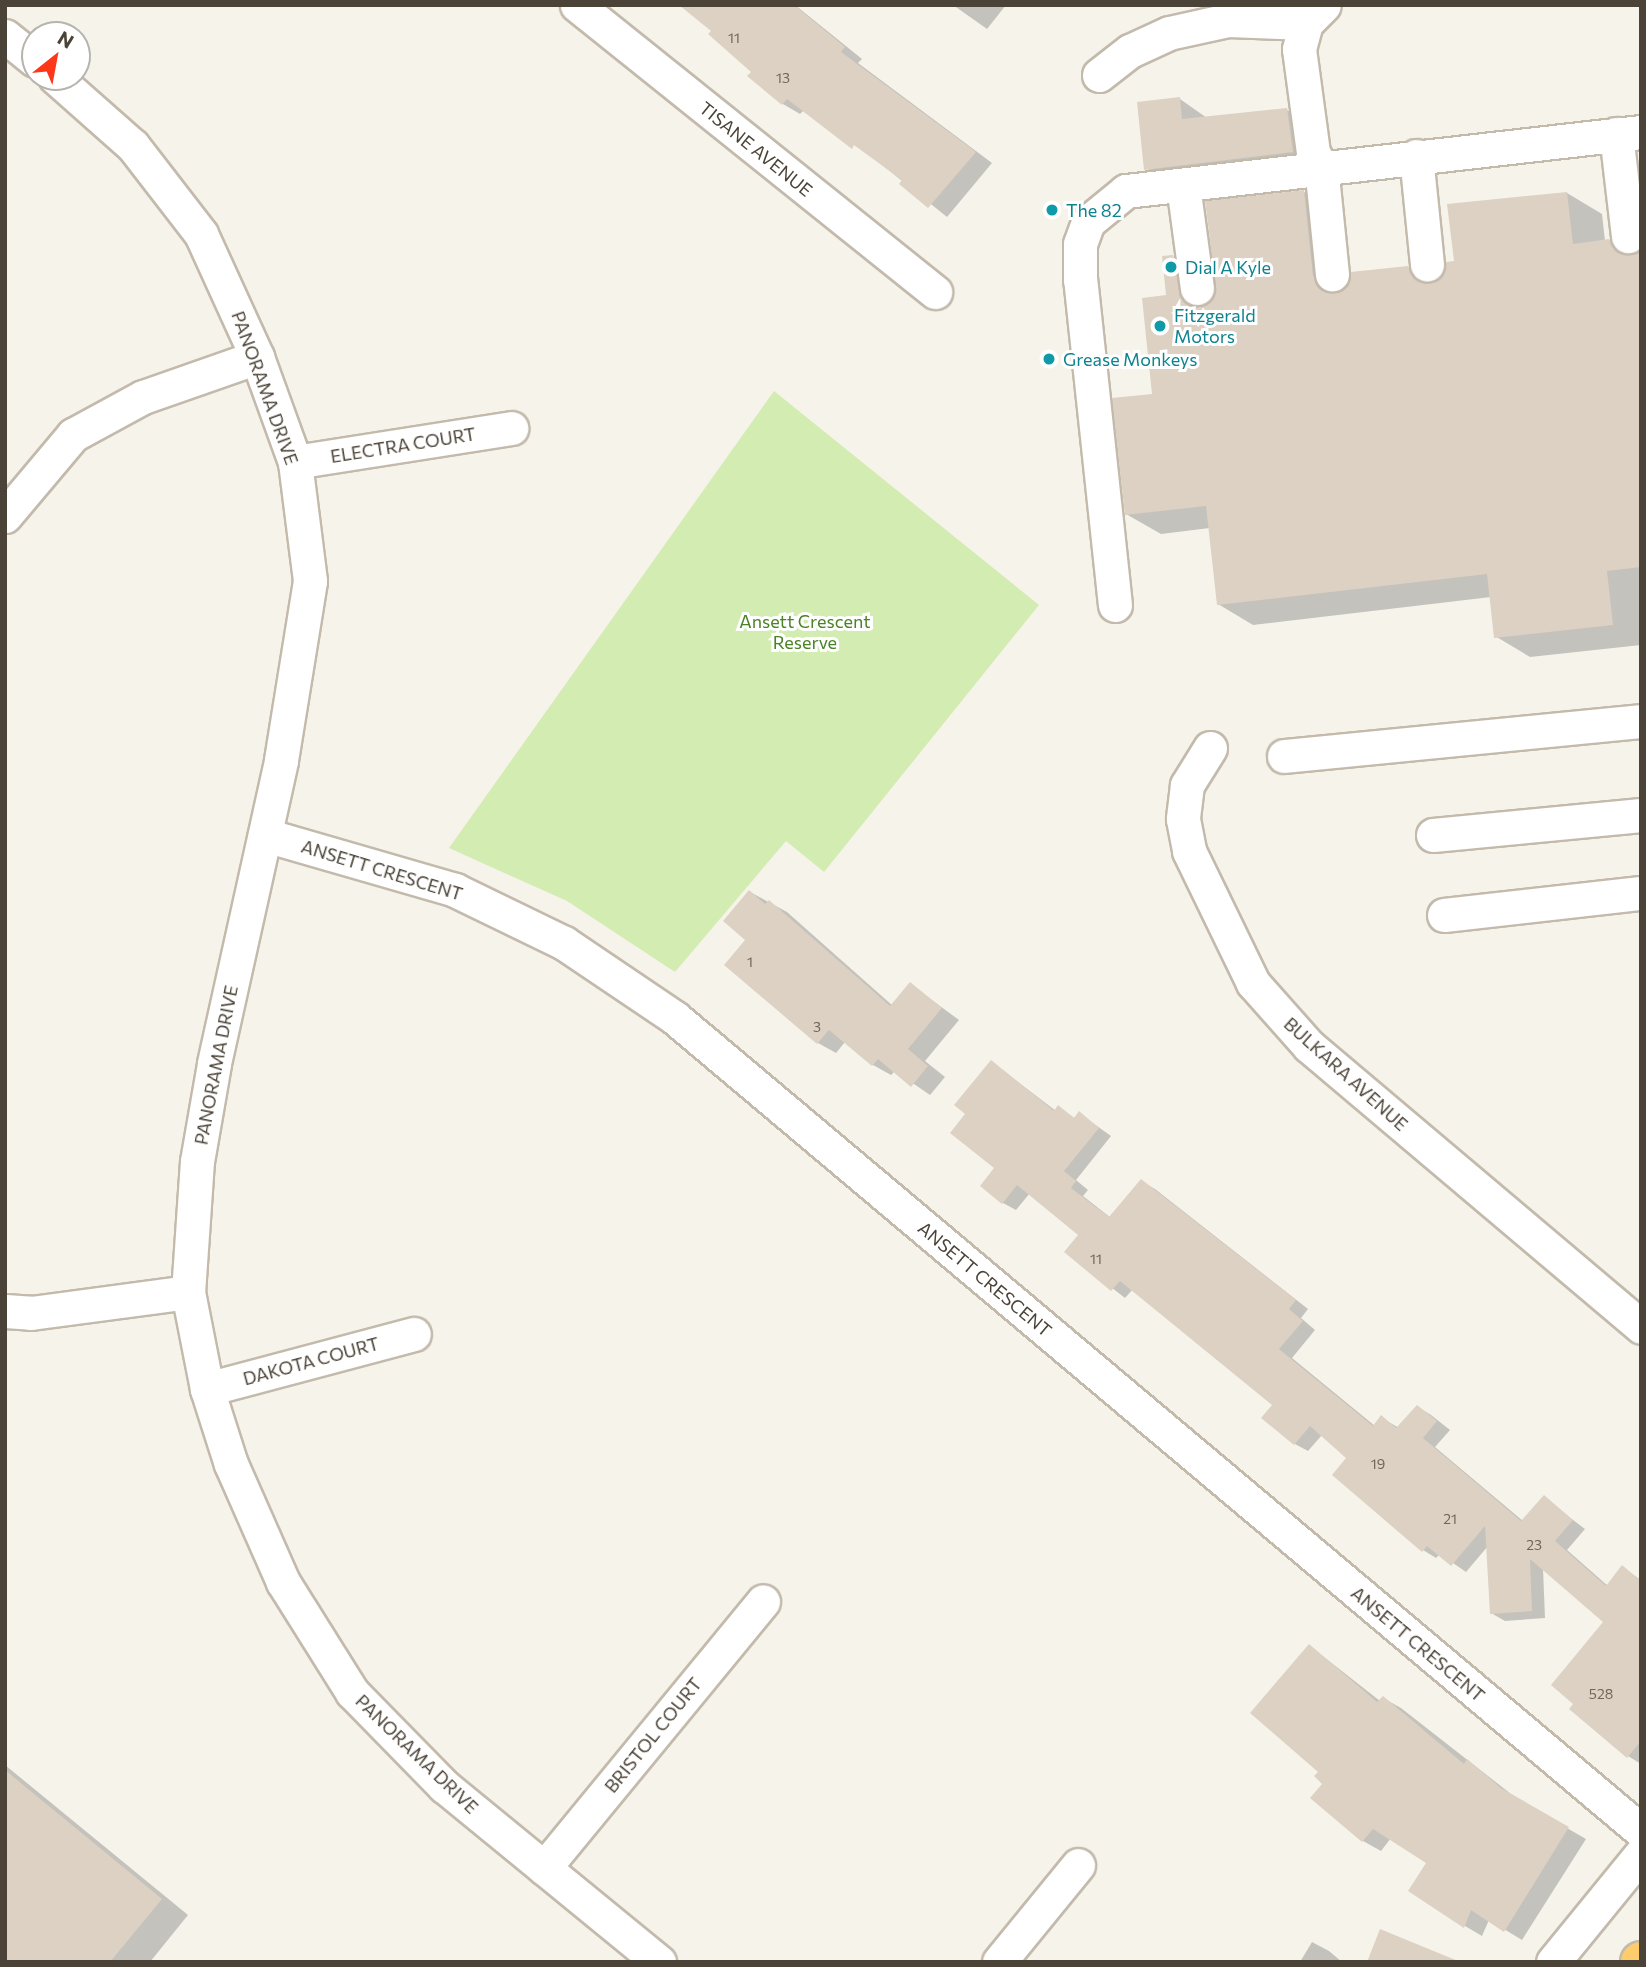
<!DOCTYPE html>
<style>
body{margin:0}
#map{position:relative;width:1646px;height:1967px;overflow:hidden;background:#f6f3eb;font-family:Commissioner,sans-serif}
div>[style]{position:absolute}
.green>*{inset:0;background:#d3ecb2}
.shadow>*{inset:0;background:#0003}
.building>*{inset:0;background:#dcd1c2}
.roads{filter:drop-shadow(2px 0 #c3baac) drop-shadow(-2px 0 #c3baac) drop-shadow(0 2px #c3baac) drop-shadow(0 -2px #c3baac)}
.minor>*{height:33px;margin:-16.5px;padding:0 16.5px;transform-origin:16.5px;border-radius:16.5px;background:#fff}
.highway>*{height:38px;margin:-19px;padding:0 19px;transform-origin:19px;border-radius:19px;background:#ffcc6d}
.dots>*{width:19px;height:19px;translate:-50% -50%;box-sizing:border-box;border:4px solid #fff;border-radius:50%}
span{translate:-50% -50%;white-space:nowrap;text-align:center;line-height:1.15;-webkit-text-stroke:6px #fff;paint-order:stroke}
.number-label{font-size:14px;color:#6f665a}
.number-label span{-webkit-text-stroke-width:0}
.street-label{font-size:18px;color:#4b4338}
.culture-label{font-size:18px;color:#0d838f}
.left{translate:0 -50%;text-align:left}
.park-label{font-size:18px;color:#4b8226}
.frame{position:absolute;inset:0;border:7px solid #4b4338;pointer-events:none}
.north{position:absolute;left:21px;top:21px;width:70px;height:70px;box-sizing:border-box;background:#fff;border:2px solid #b7b4af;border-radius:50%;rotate:31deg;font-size:19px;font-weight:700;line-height:28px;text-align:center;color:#4b4338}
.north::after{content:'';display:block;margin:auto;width:24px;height:32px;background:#ff3719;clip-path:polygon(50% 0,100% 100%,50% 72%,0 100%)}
</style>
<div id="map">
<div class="green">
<div style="clip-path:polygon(774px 391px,1039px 605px,824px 872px,786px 841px,675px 972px,567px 901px,449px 848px)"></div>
</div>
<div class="shadow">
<div style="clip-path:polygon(680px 5px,795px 5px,862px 59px,858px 63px,992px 163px,947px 217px,871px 156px,804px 110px,800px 114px,783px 104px,714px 31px)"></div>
<div style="clip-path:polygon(953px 5px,1006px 5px,987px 29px)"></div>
<div style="clip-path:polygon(1180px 99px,1207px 118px,1287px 110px,1314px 125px,1320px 167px,1173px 184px,1146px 168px)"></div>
<div style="clip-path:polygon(1304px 192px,1339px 212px,1346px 287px,1408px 268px,1433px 283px,1456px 263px,1567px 193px,1602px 214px,1605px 241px,1634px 255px,1641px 250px,1641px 645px,1530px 657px,1495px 636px,1491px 597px,1253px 625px,1218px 604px,1210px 528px,1161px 534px,1126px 514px,1154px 396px,1173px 257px,1208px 277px,1211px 301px,1216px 297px,1207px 203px)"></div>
<div style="clip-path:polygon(750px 892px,787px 912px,893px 1006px,910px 984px,959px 1020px,925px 1061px,945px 1077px,930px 1095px,895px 1071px,891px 1075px,873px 1065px,845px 1042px,836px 1053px,818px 1043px,726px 965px,747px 940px)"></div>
<div style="clip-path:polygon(992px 1062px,1056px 1111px,1059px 1108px,1076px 1119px,1080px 1114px,1111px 1136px,1076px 1180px,1088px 1190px,1083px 1196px,1111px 1218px,1141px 1181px,1155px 1189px,1308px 1309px,1301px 1318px,1315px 1330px,1292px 1358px,1375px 1426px,1382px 1418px,1399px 1428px,1418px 1407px,1431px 1415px,1450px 1430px,1435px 1447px,1523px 1521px,1544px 1498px,1585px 1529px,1567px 1550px,1608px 1586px,1622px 1567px,1641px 1580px,1641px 1764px,1628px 1756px,1605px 1622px,1543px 1568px,1545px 1618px,1505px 1621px,1491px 1613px,1488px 1546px,1466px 1572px,1440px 1554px,1436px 1558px,1423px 1550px,1348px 1458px,1322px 1435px,1308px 1451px,1295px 1444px,1275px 1404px,1133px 1289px,1125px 1298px,1066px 1252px,1080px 1235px,1030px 1193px,1016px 1210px,1003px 1203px,996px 1168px,968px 1113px)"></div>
<div style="clip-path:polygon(1310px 1646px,1380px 1701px,1383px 1698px,1401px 1708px,1520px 1801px,1586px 1839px,1522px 1940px,1489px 1920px,1482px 1936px,1465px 1926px,1428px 1863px,1391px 1838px,1381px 1851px,1363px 1841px,1321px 1772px)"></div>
<div style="clip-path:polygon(5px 1765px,188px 1915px,150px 1962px,5px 1962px)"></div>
<div style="clip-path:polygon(1312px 1942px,1329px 1951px,1342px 1962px,1300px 1962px)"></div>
</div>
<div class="building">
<div style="clip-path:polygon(679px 5px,794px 5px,845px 47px,841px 52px,976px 152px,928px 208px,899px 184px,902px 180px,854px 145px,852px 149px,787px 99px,782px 105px,747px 76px,751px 72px,708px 34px,711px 31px)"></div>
<div style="clip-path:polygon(1180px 97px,1182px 119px,1287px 108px,1293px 152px,1144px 170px,1137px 102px)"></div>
<div style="clip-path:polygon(1304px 190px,1313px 276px,1325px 292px,1343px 290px,1351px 272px,1408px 266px,1419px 281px,1438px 280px,1446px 262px,1454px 261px,1447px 204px,1567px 192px,1573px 244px,1609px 239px,1621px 254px,1641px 250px,1641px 567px,1607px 571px,1613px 625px,1494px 638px,1487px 574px,1217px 605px,1206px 506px,1125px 515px,1112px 398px,1152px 394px,1142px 298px,1166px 295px,1162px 256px,1173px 255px,1182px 300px,1190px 306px,1208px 304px,1216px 285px,1205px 201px)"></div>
<div style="clip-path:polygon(749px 890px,765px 904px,769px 900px,890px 1006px,910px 982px,942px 1008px,908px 1049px,928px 1066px,911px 1087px,878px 1059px,872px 1066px,829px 1030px,817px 1044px,724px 965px,745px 940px,723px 921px)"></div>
<div style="clip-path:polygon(991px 1060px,1054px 1111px,1058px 1105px,1074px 1118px,1079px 1111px,1099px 1128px,1064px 1171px,1076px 1181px,1071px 1188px,1109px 1217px,1141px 1179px,1296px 1300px,1289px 1309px,1303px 1321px,1279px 1349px,1373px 1426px,1381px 1415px,1396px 1428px,1417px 1405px,1437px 1421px,1423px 1438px,1521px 1521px,1544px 1495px,1573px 1520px,1555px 1541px,1606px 1586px,1622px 1565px,1641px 1581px,1641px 1741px,1627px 1758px,1569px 1709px,1573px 1704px,1551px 1685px,1603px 1622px,1530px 1559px,1532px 1611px,1490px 1614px,1485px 1526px,1451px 1566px,1427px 1546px,1422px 1552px,1332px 1475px,1346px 1458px,1310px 1426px,1294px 1445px,1261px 1418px,1272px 1405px,1120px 1281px,1111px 1291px,1064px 1252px,1078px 1235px,1017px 1185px,1002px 1204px,980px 1186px,994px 1168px,950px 1133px,965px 1114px,954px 1105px)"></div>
<div style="clip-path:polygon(1309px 1644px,1377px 1702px,1383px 1696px,1464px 1764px,1467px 1759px,1501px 1788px,1569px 1827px,1504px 1932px,1471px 1910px,1464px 1928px,1408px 1891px,1426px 1863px,1373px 1829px,1362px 1842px,1310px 1798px,1322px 1784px,1314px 1776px,1318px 1772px,1250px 1713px)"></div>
<div style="clip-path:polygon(5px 1770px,162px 1899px,110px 1962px,5px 1962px)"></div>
<div style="clip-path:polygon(1380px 1929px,1458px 1961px,1458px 1962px,1367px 1962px)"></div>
</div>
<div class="roads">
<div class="minor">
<div style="left:577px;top:5px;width:459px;rotate:38.7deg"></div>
<div style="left:1306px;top:23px;width:27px;rotate:105deg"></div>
<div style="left:1299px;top:49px;width:105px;rotate:82.3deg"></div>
<div style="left:1313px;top:153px;width:15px;rotate:58deg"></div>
<div style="left:1321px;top:166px;width:109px;rotate:84.2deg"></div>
<div style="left:5px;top:36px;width:38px;rotate:39deg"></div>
<div style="left:1099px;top:75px;width:39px;rotate:-38deg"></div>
<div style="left:1130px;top:51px;width:43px;rotate:-24.8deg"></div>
<div style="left:1169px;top:33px;width:60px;rotate:-12.4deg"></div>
<div style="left:1228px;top:20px;width:78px;rotate:2.2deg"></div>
<div style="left:1306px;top:23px;width:25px;rotate:-45deg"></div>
<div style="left:55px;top:77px;width:104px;rotate:41.5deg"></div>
<div style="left:133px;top:146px;width:111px;rotate:52.3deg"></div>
<div style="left:201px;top:234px;width:135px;rotate:65.5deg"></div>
<div style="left:257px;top:357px;width:112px;rotate:70.1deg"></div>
<div style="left:295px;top:462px;width:120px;rotate:82.8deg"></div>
<div style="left:310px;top:581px;width:182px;rotate:99.2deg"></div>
<div style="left:281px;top:761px;width:310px;rotate:102.5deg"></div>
<div style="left:214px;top:1064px;width:98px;rotate:99.9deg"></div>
<div style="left:197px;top:1161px;width:131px;rotate:93.9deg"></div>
<div style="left:188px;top:1292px;width:99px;rotate:78.9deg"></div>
<div style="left:207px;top:1389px;width:79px;rotate:72.3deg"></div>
<div style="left:231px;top:1464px;width:129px;rotate:66.2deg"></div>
<div style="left:283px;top:1582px;width:130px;rotate:57.9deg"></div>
<div style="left:352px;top:1692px;width:132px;rotate:45.6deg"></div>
<div style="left:444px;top:1786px;width:278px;rotate:39.3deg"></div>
<div style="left:1616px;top:134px;width:103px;rotate:83.3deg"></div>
<div style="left:1416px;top:156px;width:109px;rotate:84.2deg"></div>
<div style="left:1183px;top:185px;width:104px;rotate:82.3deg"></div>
<div style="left:295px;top:462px;width:219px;rotate:-8.9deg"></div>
<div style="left:5px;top:516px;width:106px;rotate:-50deg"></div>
<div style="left:73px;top:435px;width:80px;rotate:-28.5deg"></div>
<div style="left:143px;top:397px;width:121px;rotate:-19.3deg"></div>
<div style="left:1115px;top:605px;width:327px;rotate:-96.1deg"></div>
<div style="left:1080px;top:280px;width:36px;rotate:-90deg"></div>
<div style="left:1080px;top:244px;width:23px;rotate:-70deg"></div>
<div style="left:1088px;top:222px;width:49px;rotate:-39.2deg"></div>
<div style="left:1126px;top:191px;width:518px;rotate:-6.54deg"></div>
<div style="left:1210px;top:748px;width:44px;rotate:121.9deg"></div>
<div style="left:1187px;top:785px;width:34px;rotate:97deg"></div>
<div style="left:1183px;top:819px;width:33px;rotate:79deg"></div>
<div style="left:1189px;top:851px;width:147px;rotate:64.1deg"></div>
<div style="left:1253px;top:983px;width:84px;rotate:48.4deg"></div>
<div style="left:1309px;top:1046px;width:435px;rotate:40.2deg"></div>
<div style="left:1284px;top:756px;width:359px;rotate:-5.6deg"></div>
<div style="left:265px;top:835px;width:198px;rotate:16.1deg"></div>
<div style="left:455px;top:890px;width:121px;rotate:25.9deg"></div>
<div style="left:564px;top:943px;width:134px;rotate:34deg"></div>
<div style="left:675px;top:1018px;width:1263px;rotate:40.08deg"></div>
<div style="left:1433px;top:835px;width:209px;rotate:-5.5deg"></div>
<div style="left:1444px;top:915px;width:198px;rotate:-6.4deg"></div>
<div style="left:5px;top:1311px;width:26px;rotate:4deg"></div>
<div style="left:31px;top:1313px;width:158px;rotate:-7.6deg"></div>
<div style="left:207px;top:1389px;width:214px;rotate:-14.9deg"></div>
<div style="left:544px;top:1868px;width:345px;rotate:-50.6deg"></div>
<div style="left:999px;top:1962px;width:125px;rotate:-50.8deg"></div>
<div style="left:1553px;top:1962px;width:139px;rotate:-50.8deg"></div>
</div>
<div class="highway">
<div style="left:1640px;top:1962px;width:1px;rotate:-45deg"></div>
</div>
</div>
<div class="dots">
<div style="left:1052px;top:210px;background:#0f9aa8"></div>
<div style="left:1171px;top:267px;background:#0f9aa8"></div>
<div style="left:1160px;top:326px;background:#0f9aa8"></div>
<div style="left:1049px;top:359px;background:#0f9aa8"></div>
</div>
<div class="number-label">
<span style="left:734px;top:38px">11</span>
<span style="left:783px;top:78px">13</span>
<span style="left:750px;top:962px">1</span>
<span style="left:817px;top:1027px">3</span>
<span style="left:1096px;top:1259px">11</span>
<span style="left:1378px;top:1464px">19</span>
<span style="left:1450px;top:1519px">21</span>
<span style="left:1534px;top:1545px">23</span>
<span style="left:1601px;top:1694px">528</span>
</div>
<div class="street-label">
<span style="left:756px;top:149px;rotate:39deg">TISANE AVENUE</span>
<span style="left:265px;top:388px;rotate:70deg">PANORAMA DRIVE</span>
<span style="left:403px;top:445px;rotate:-9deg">ELECTRA COURT</span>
<span style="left:382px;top:870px;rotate:17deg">ANSETT CRESCENT</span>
<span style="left:216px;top:1065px;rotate:-79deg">PANORAMA DRIVE</span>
<span style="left:1346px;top:1074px;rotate:42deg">BULKARA AVENUE</span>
<span style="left:985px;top:1279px;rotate:40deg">ANSETT CRESCENT</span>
<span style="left:311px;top:1361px;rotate:-15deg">DAKOTA COURT</span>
<span style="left:1418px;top:1644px;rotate:40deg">ANSETT CRESCENT</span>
<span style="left:653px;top:1735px;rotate:-51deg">BRISTOL COURT</span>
<span style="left:417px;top:1754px;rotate:44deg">PANORAMA DRIVE</span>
</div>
<div class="culture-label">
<span class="left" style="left:1066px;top:210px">The 82</span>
<span class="left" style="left:1185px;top:267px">Dial A Kyle</span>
<span class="left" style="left:1174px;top:326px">Fitzgerald<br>Motors</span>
<span class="left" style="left:1063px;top:359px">Grease Monkeys</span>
</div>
<div class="park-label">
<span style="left:805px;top:632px">Ansett Crescent<br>Reserve</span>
</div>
<div class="frame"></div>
<div class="north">N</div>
</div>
